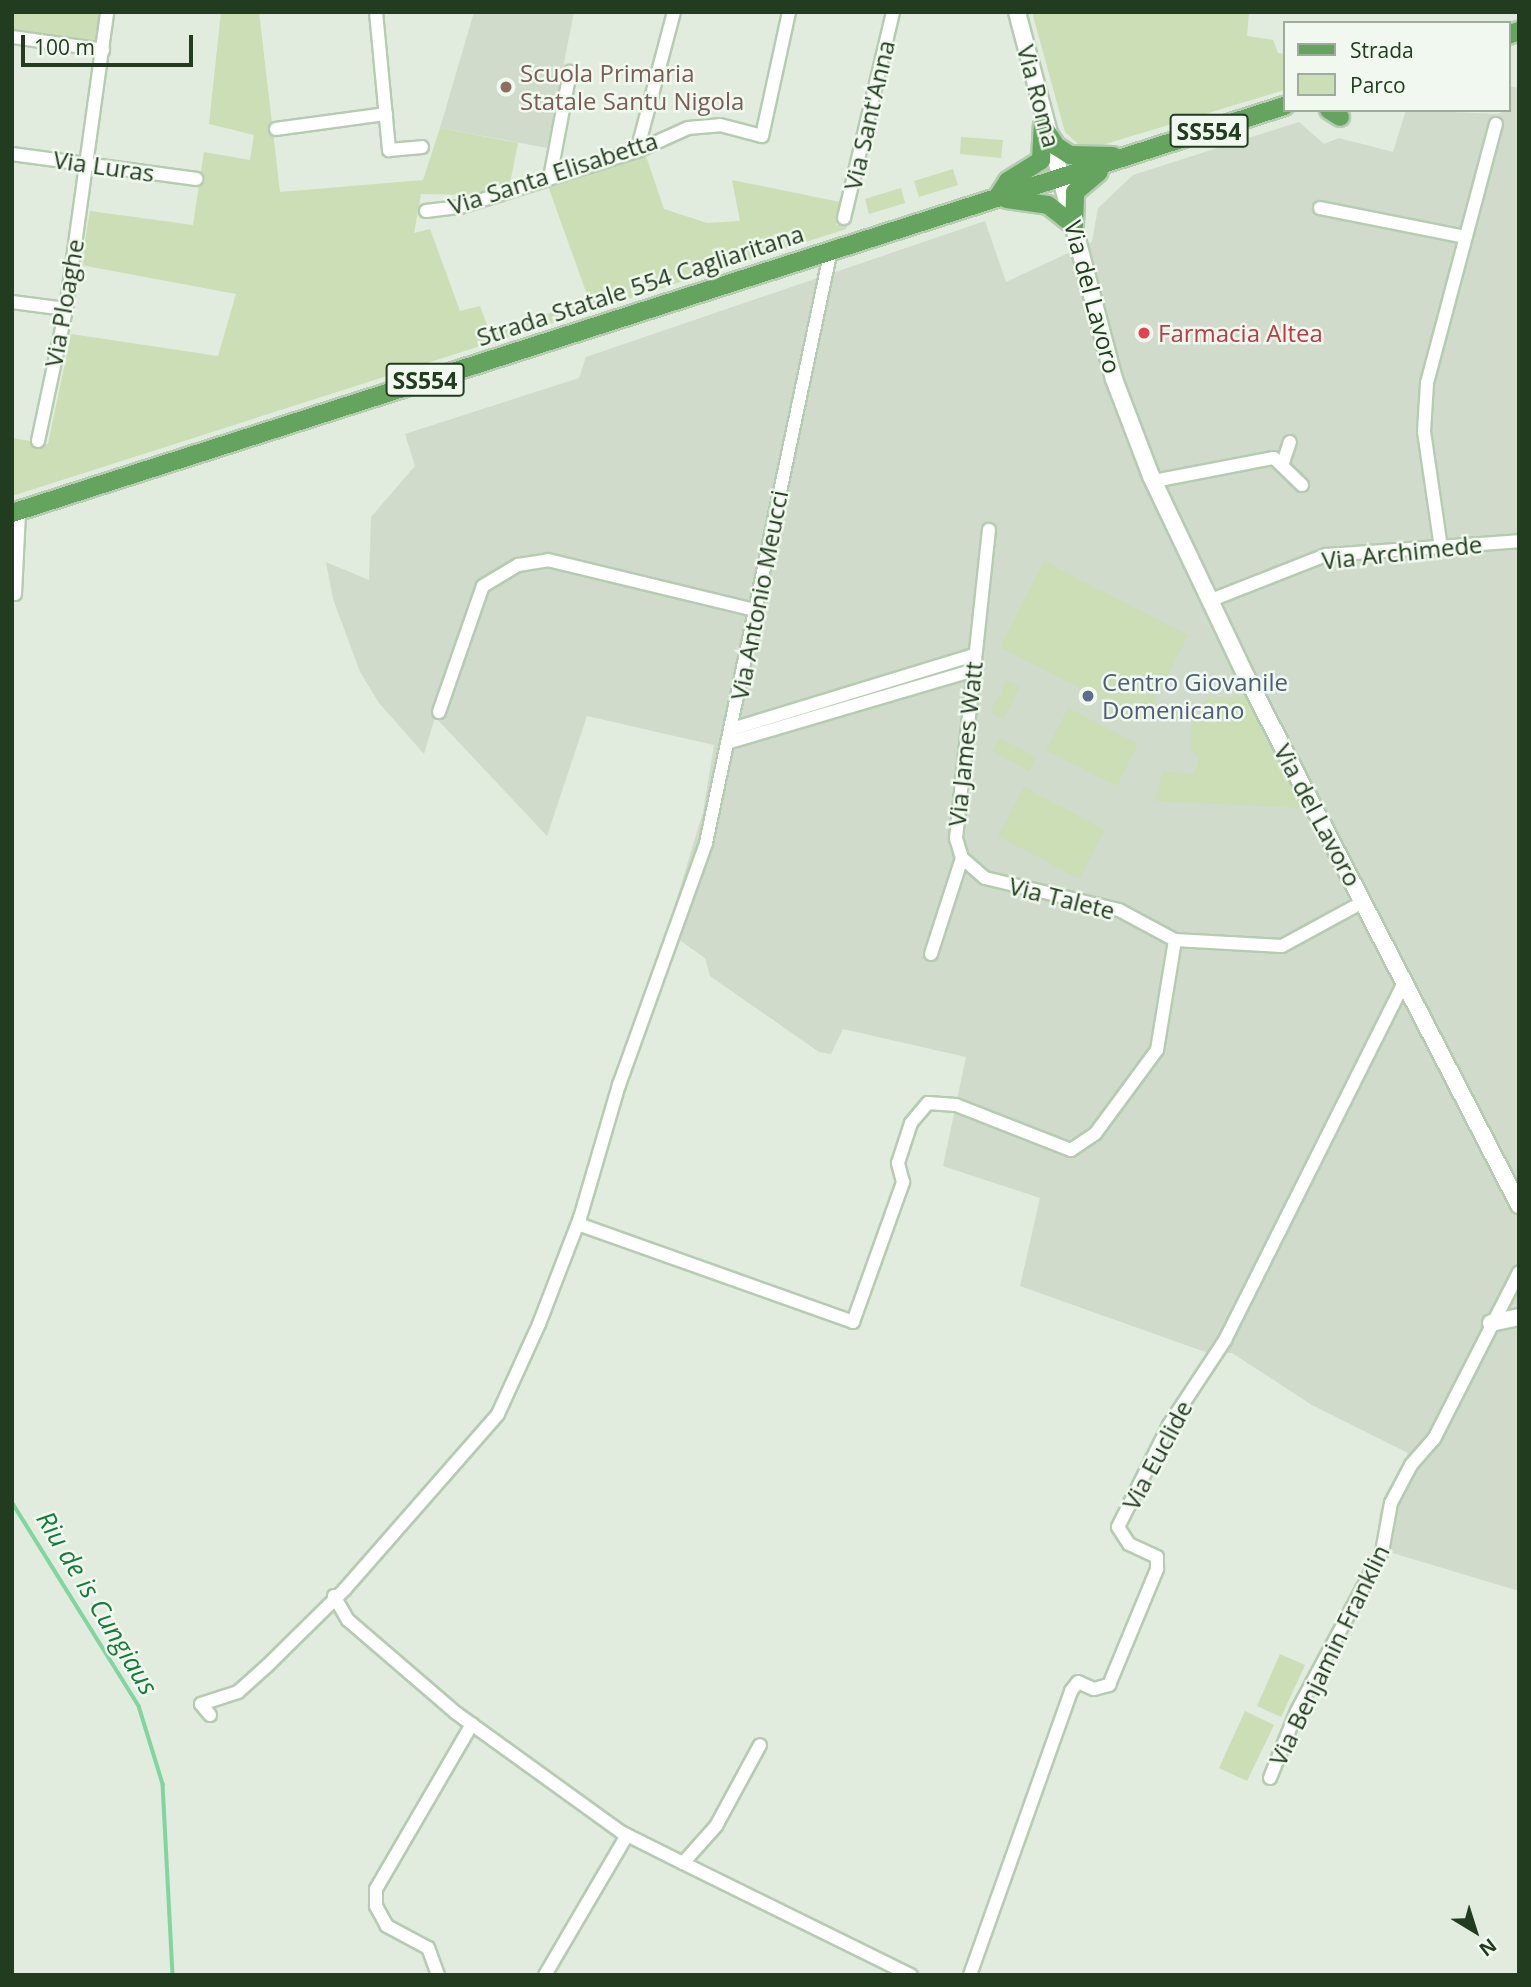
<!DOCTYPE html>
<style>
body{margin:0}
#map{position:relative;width:1531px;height:1987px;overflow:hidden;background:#e1ebde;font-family:"Open Sans",sans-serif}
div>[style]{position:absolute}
.built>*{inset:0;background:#d0dbcc}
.green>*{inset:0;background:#cbdeb5}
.stream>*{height:3.5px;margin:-1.75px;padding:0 1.75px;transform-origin:1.75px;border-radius:1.75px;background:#81d59e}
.roads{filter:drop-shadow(2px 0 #b5ccb1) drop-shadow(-2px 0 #b5ccb1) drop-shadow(0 2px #b5ccb1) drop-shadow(0 -2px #b5ccb1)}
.minor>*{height:12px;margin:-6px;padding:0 6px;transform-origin:6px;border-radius:6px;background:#fff}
.secondary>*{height:16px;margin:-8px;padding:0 8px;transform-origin:8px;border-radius:8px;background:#fff}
.primary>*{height:18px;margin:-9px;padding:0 9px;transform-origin:9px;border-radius:9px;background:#64a45f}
.dots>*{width:19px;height:19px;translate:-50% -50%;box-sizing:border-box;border:4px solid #f1f8ef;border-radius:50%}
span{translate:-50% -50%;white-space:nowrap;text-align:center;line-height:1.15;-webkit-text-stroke:5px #f1f8ef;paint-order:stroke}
.shield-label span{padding:2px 5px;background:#f1f8ef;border:2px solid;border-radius:5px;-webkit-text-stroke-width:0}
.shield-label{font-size:23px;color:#213c1e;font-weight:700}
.education-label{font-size:24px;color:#785e54}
.left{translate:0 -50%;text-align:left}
.street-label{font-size:24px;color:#213c1e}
.health-label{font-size:24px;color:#be3a42}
.service-label{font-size:24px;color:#4e5e75}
.water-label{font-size:26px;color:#147c39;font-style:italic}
.frame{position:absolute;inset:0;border:14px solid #213c1e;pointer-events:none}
.legend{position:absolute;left:1283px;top:21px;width:228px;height:91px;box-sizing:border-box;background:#f1f8ef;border:2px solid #9ead9b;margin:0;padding:9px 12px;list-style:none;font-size:21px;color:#213c1e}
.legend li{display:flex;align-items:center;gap:14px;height:35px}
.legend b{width:35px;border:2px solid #9ead9b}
.north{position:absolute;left:1440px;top:1896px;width:70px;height:70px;-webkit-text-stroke:5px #f1f8ef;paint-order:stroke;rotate:142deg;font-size:19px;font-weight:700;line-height:28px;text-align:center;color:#213c1e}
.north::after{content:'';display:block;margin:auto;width:24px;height:32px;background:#213c1e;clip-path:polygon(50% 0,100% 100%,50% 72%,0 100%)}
.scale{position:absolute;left:21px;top:35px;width:172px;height:32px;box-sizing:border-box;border:4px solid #213c1e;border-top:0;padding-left:9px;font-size:21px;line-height:24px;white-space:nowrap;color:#213c1e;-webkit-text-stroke:5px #f1f8ef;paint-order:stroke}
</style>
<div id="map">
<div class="built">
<div style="clip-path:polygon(474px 12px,574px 12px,547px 148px,440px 128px)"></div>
<div style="clip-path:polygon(1508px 86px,1519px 88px,1519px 1591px,1376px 1548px,1380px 1512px,1408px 1453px,1312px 1405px,1232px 1353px,1208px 1353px,1020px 1286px,1040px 1198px,943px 1166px,966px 1057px,843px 1029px,831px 1054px,819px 1052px,710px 976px,705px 958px,667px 931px,703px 812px,714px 745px,587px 716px,547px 836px,435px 717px,424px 754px,379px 703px,360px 672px,333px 599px,326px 562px,369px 580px,371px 517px,415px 466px,405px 434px,579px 378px,586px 357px,985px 221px,1006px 282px,1092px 242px,1098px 208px,1133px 175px,1299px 122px,1324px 144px,1339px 138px,1393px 152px,1406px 110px,1497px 114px,1508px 110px)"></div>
</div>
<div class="green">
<div style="clip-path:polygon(12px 12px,101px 12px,97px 44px,12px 34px)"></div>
<div style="clip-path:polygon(221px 12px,259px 12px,280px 192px,423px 180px,440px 128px,518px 143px,510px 183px,474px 195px,421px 194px,414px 233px,430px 229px,460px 311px,480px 306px,490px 333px,589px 300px,548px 186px,645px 153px,664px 209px,707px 223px,740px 221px,732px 180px,840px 202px,836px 225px,848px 222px,846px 229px,12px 496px,12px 438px,48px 444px,71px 334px,218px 356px,236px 294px,81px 265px,90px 211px,193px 225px,204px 152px,250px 160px,254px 135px,209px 124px)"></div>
<div style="clip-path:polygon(1032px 12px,1249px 12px,1247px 36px,1273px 40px,1278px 53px,1284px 54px,1284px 90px,1102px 145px,1078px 144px,1065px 132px)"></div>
<div style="clip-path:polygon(961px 137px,1003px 140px,1001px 158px,960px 154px)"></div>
<div style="clip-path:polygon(953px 169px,958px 185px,919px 197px,914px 181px)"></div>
<div style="clip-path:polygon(901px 188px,905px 203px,869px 214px,865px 199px)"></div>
<div style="clip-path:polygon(1044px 561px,1188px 635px,1144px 722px,1000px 647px)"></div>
<div style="clip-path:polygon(1007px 680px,1020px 687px,1003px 719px,990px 712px)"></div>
<div style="clip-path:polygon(1246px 696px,1303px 808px,1155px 801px,1163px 771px,1194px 774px,1199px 759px,1191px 749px,1191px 729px,1207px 698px)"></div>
<div style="clip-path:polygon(1068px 708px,1138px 744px,1117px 786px,1046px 750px)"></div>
<div style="clip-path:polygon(999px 738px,1036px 757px,1029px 771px,992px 752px)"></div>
<div style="clip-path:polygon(1024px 787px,1105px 830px,1079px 879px,998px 836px)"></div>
<div style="clip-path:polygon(1280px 1654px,1305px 1665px,1281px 1717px,1257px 1706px)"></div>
<div style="clip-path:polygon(1245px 1711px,1274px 1725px,1247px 1781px,1219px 1768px)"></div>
</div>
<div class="stream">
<div style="left:12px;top:1502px;width:240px;rotate:58.1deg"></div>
<div style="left:139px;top:1706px;width:82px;rotate:72.9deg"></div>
<div style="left:163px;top:1784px;width:191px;rotate:87deg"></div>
</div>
<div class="roads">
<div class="minor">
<div style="left:376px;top:12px;width:139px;rotate:84.6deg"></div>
<div style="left:389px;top:150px;width:33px;rotate:-5deg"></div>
<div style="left:12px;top:37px;width:92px;rotate:8.1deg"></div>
<div style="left:276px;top:129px;width:111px;rotate:-7.8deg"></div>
<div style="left:637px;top:151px;width:144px;rotate:-75.1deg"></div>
<div style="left:12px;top:154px;width:186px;rotate:7.7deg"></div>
<div style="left:550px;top:178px;width:108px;rotate:-79.3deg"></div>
<div style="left:1320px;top:208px;width:148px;rotate:11.3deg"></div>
<div style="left:426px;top:211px;width:34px;rotate:-7deg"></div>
<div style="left:460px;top:207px;width:186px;rotate:-17.6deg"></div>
<div style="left:637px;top:151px;width:56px;rotate:-24.3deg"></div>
<div style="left:688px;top:128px;width:32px;rotate:-5deg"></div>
<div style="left:720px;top:125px;width:43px;rotate:14.7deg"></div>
<div style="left:762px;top:136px;width:127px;rotate:-77.7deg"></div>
<div style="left:844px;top:218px;width:212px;rotate:-76.6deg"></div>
<div style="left:12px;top:302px;width:54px;rotate:7.4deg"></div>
<div style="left:38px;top:441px;width:135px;rotate:-78deg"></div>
<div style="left:66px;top:309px;width:300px;rotate:-82.1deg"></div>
<div style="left:1283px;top:463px;width:22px;rotate:-72deg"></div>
<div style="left:1154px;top:481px;width:122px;rotate:-10.9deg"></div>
<div style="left:1274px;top:458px;width:39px;rotate:44deg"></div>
<div style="left:1441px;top:548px;width:118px;rotate:-98.3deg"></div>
<div style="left:1424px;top:431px;width:48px;rotate:-86.4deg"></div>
<div style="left:1427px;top:383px;width:268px;rotate:-75.1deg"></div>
<div style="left:15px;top:594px;width:83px;rotate:-87.2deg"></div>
<div style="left:1209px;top:601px;width:126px;rotate:-21.5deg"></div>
<div style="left:1326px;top:555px;width:194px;rotate:-4.1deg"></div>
<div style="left:439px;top:712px;width:133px;rotate:-70.8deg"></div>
<div style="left:483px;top:586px;width:41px;rotate:-31deg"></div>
<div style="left:518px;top:565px;width:30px;rotate:-9deg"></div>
<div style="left:548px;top:560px;width:213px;rotate:13.6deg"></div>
<div style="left:732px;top:729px;width:253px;rotate:-17deg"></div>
<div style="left:730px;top:742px;width:252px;rotate:-16.4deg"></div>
<div style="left:962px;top:858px;width:30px;rotate:41deg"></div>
<div style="left:985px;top:878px;width:138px;rotate:13.4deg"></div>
<div style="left:1119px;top:910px;width:64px;rotate:28.2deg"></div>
<div style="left:1175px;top:940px;width:107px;rotate:3.2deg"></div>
<div style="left:1282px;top:946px;width:92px;rotate:-28.5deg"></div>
<div style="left:931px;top:954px;width:101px;rotate:-72.1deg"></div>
<div style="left:962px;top:858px;width:21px;rotate:-107deg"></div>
<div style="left:956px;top:838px;width:310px;rotate:-83.9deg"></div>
<div style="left:578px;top:1224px;width:292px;rotate:19.6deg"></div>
<div style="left:853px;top:1322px;width:149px;rotate:-70.3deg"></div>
<div style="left:903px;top:1182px;width:20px;rotate:-105deg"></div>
<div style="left:898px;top:1163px;width:42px;rotate:-72deg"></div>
<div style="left:911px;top:1123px;width:26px;rotate:-50deg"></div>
<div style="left:928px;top:1103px;width:28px;rotate:4deg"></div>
<div style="left:956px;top:1105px;width:123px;rotate:21.4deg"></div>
<div style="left:1071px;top:1150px;width:29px;rotate:-34deg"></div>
<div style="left:1095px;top:1134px;width:104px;rotate:-53.6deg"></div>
<div style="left:1157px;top:1050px;width:111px;rotate:-80.7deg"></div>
<div style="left:334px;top:1596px;width:28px;rotate:60deg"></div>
<div style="left:348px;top:1620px;width:143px;rotate:40.7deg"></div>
<div style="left:456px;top:1713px;width:203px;rotate:35.8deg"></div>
<div style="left:621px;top:1832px;width:69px;rotate:26.6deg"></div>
<div style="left:683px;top:1863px;width:50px;rotate:-48.3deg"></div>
<div style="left:716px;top:1826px;width:92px;rotate:-61.5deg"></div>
<div style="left:210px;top:1715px;width:14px;rotate:-129deg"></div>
<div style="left:201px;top:1704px;width:39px;rotate:-18deg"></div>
<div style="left:238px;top:1692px;width:40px;rotate:-42deg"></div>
<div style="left:268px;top:1665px;width:108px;rotate:-44.6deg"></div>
<div style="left:345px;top:1589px;width:232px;rotate:-48.8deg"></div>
<div style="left:498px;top:1414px;width:99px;rotate:-65.5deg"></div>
<div style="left:539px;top:1324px;width:114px;rotate:-68.9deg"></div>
<div style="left:580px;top:1218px;width:139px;rotate:-73.7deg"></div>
<div style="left:619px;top:1085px;width:257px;rotate:-70.2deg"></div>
<div style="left:706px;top:843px;width:606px;rotate:-78.1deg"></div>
<div style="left:1270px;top:1778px;width:72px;rotate:-68.1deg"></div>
<div style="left:1297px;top:1711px;width:180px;rotate:-61.9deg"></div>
<div style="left:1382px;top:1552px;width:50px;rotate:-79.6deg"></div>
<div style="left:1391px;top:1503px;width:43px;rotate:-62.2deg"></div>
<div style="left:1411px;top:1465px;width:35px;rotate:-49deg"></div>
<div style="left:1434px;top:1439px;width:187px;rotate:-63deg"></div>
<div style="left:683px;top:1863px;width:254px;rotate:26.2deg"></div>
<div style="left:438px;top:1975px;width:29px;rotate:-110deg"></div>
<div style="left:428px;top:1948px;width:47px;rotate:-151.8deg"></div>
<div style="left:387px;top:1926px;width:23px;rotate:-119deg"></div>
<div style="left:376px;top:1906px;width:17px;rotate:-90deg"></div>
<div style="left:376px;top:1889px;width:191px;rotate:-59.8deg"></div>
<div style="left:545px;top:1975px;width:162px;rotate:-59.6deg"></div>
<div style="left:970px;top:1975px;width:301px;rotate:-70.4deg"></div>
<div style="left:1071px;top:1691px;width:11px;rotate:-52deg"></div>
<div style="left:1078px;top:1682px;width:17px;rotate:24deg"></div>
<div style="left:1094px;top:1689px;width:16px;rotate:-15deg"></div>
<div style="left:1109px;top:1685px;width:126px;rotate:-67.5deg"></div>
<div style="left:1157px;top:1569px;width:12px;rotate:-90deg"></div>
<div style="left:1157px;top:1557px;width:31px;rotate:-155deg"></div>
<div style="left:1129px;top:1544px;width:20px;rotate:-123deg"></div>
<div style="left:1118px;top:1527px;width:114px;rotate:-63.4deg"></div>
<div style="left:1169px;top:1425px;width:102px;rotate:-56.6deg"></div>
<div style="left:1225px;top:1340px;width:400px;rotate:-63.4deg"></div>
</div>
<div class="secondary">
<div style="left:1017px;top:12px;width:380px;rotate:75.2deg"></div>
<div style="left:1114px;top:379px;width:104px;rotate:69.1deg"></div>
<div style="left:1151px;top:476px;width:224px;rotate:64.6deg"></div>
<div style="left:1247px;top:678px;width:593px;rotate:62.7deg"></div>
<div style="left:1491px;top:1323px;width:29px;rotate:-12deg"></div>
</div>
<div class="primary">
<div style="left:1508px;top:35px;width:12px;rotate:-20deg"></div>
<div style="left:1329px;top:110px;width:13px;rotate:32deg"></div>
<div style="left:1043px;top:126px;width:24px;rotate:57deg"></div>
<div style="left:1056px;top:146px;width:17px;rotate:33deg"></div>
<div style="left:1070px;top:155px;width:43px;rotate:1.3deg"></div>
<div style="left:997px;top:198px;width:20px;rotate:-57deg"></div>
<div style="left:1008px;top:181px;width:39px;rotate:-32deg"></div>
<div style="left:1041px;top:160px;width:34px;rotate:-87deg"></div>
<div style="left:1007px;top:199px;width:41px;rotate:8.3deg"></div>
<div style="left:1048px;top:205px;width:33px;rotate:38deg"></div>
<div style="left:1074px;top:225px;width:33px;rotate:-88deg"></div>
<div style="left:1075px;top:192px;width:31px;rotate:-40deg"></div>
<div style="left:12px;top:513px;width:1336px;rotate:-17.74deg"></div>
</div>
</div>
<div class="dots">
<div style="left:506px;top:87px;background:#8d6e63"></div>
<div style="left:1144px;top:333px;background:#e0444e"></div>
<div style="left:1088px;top:696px;background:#5c6f8a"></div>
</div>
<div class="shield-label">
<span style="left:1209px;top:131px">SS554</span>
<span style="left:425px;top:380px">SS554</span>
</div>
<div class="education-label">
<span class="left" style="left:520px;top:87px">Scuola Primaria<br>Statale Santu Nigola</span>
</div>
<div class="street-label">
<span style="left:1039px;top:96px;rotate:75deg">Via Roma</span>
<span style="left:869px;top:115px;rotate:-77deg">Via Sant'Anna</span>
<span style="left:104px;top:166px;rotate:8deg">Via Luras</span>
<span style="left:553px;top:173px;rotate:-18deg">Via Santa Elisabetta</span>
<span style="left:640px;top:285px;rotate:-18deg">Strada Statale 554 Cagliaritana</span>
<span style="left:1093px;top:297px;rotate:75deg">Via del Lavoro</span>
<span style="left:64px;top:303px;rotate:-80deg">Via Ploaghe</span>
<span style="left:1402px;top:552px;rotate:-6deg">Via Archimede</span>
<span style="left:759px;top:595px;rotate:-79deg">Via Antonio Meucci</span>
<span style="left:965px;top:744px;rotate:-84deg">Via James Watt</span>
<span style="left:1318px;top:815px;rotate:62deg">Via del Lavoro</span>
<span style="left:1062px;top:898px;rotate:14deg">Via Talete</span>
<span style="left:1157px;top:1455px;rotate:-62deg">Via Euclide</span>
<span style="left:1329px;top:1655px;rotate:-64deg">Via Benjamin Franklin</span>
</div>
<div class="health-label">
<span class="left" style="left:1158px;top:333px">Farmacia Altea</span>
</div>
<div class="service-label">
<span class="left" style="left:1102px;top:696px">Centro Giovanile<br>Domenicano</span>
</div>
<div class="water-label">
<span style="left:97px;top:1603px;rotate:59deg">Riu de is Cungiaus</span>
</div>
<div class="frame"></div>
<ul class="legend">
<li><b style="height:9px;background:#64a45f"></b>Strada</li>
<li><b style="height:19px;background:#cbdeb5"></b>Parco</li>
</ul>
<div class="north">N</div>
<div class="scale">100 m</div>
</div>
